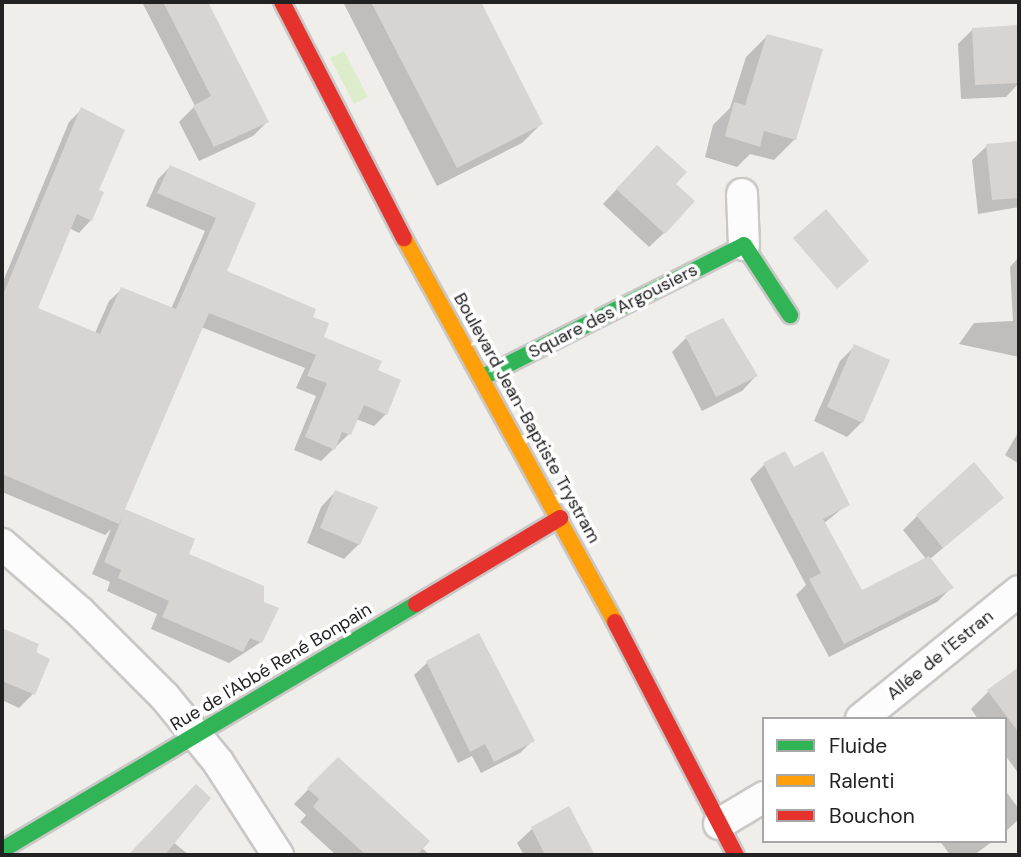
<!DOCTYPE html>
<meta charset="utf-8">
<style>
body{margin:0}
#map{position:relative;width:1021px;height:857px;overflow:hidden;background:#f0eeeb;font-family:"DM Sans",sans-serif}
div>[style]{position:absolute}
.grass>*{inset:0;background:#ddeccb}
.shadow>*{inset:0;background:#0003}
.building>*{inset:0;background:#d7d4d2}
.roads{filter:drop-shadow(2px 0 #c9c8c7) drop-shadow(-2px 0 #c9c8c7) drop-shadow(0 2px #c9c8c7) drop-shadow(0 -2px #c9c8c7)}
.street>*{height:30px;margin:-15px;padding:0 15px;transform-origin:15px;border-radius:15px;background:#fdfcfc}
.fast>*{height:16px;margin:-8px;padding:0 8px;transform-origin:8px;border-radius:8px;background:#30b455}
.slow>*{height:16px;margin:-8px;padding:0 8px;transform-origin:8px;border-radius:8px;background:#ff9f0a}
.jam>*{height:16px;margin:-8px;padding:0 8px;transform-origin:8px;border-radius:8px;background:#e5322d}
span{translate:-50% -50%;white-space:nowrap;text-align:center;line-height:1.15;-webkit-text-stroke:7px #fff;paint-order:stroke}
.street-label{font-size:18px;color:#222}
.frame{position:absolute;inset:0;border:4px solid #222;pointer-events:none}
.legend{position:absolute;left:762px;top:717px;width:245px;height:126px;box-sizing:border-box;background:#fff;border:2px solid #a7a7a7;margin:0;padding:9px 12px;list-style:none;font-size:21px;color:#222}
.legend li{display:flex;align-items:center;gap:14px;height:35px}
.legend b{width:35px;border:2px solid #a7a7a7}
</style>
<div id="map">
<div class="grass">
<div style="clip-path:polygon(344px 51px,368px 97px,354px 104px,330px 58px)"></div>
</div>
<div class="shadow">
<div style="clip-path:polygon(142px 2px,206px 2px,267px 122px,253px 136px,199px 161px,179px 122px,195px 106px)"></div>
<div style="clip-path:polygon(343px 2px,479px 2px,541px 124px,522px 143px,437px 186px)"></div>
<div style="clip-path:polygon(1016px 26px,1019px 83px,1006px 97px,961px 99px,958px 44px,973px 29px)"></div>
<div style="clip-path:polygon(767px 36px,795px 139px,774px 160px,750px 154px,737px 167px,705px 157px,713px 125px,730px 108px,746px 57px)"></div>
<div style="clip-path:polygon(81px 110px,97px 191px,91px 220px,79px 233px,69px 228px,36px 308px,95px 333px,109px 301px,122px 289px,171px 309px,205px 231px,146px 206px,158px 179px,170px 167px,254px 204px,225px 272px,311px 318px,321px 338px,376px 371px,386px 414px,374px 426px,356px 419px,349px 434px,321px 461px,294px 450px,316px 396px,296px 388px,305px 368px,201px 327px,123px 510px,187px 555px,261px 642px,229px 663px,151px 629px,157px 614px,107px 591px,110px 582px,92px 574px,111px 529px,105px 535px,2px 492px,2px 284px,69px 122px)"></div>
<div style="clip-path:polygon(1019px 143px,1019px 207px,978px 214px,972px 160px,987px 146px)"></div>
<div style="clip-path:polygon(642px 162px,674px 184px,664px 233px,649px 247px,603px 204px)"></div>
<div style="clip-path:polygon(1019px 257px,1019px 357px,959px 344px,974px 323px,1013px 321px,1010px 267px)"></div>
<div style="clip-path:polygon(686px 338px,756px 376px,742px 391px,702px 411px,672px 352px)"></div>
<div style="clip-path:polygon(855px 346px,862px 422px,847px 437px,814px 421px,840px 361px)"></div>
<div style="clip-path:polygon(1019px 431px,1019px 464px,1005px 455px)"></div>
<div style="clip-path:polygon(764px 465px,793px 469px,848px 504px,823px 524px,861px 592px,926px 559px,903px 530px,917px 516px,1002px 498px,930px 559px,951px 588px,937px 602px,829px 657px,796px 595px,806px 585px,750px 479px)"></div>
<div style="clip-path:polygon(335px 492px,359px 544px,344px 559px,307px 543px,321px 507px)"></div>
<div style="clip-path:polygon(2px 630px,37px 645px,33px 694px,19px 708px,2px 700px)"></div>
<div style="clip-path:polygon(479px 635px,533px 740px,520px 753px,481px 773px,472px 756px,458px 763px,414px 675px,427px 663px)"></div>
<div style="clip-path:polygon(1019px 680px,1019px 774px,1005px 755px,1005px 719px,978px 719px,971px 709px,989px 691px)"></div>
<div style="clip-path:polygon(338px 759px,422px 848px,430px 855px,336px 855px,300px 822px,306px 815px,294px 804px)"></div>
<div style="clip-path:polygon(196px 787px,173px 842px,189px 855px,130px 855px)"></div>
<div style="clip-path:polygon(1005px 790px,1019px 809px,1019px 819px,1005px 832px)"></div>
<div style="clip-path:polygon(568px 809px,589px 855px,524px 855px,517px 843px,532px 829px)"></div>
<div style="clip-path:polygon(940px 841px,993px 841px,974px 855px,950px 855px)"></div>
</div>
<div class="building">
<div style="clip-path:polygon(163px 2px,208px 2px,269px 122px,214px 147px,193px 106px,211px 96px)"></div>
<div style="clip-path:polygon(371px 2px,481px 2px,543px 124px,457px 168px)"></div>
<div style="clip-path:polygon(1018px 25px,1019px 83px,975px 85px,972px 28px)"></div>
<div style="clip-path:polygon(767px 34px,823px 49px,796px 140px,764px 131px,760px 147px,725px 136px,734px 102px,745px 105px)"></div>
<div style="clip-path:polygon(81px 107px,125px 130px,99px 190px,104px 192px,92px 221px,77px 214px,38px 308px,100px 334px,121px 287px,176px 309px,216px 218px,157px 193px,170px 165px,256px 203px,227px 271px,316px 309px,313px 317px,329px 323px,324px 337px,382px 361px,378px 370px,401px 380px,387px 415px,364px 405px,351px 435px,342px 432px,335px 450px,305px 437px,327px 383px,307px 376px,316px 355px,209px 313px,125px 509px,195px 539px,189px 554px,264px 586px,264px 602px,279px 608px,262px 643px,250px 638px,243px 652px,162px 617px,169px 601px,118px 578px,121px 570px,104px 562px,124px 513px,119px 524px,2px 474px,2px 297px)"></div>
<div style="clip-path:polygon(1019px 141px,1019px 198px,992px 200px,986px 144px)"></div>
<div style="clip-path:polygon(657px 145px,687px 172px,676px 184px,695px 201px,665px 234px,616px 189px)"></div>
<div style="clip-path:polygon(826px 209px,869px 261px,837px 289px,793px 238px)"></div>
<div style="clip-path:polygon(723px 318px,758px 376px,716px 397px,685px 336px)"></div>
<div style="clip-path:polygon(854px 344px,890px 360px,863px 423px,827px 407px)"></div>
<div style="clip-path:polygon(785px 451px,794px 467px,823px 451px,850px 505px,823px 519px,862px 590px,929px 556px,954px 588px,844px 644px,809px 579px,821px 573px,763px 463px)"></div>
<div style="clip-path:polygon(974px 462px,1004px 498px,943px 548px,916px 515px)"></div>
<div style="clip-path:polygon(335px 490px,378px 507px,360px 545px,320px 528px)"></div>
<div style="clip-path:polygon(2px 628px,39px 644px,36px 652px,50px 659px,35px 695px,2px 681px)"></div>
<div style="clip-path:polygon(479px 633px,535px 741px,494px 762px,485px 744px,470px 752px,426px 661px)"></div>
<div style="clip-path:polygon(1019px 667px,1019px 733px,987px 690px)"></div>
<div style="clip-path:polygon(338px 757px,430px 841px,417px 855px,366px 855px,313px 807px,319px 799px,307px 788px)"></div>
<div style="clip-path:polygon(196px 784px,211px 798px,165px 855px,128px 855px)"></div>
<div style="clip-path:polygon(569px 806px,595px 855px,545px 855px,531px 827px)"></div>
</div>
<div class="roads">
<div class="street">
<div style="left:742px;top:194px;width:51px;rotate:87.8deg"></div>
<div style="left:2px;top:544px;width:103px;rotate:41.1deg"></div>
<div style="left:80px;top:612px;width:120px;rotate:45deg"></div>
<div style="left:165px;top:697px;width:84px;rotate:50.8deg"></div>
<div style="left:218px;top:762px;width:111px;rotate:57.2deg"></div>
<div style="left:861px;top:719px;width:203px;rotate:-39deg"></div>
<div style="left:719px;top:824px;width:52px;rotate:-31deg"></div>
</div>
<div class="fast">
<div style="left:483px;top:377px;width:292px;rotate:-26.8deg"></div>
<div style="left:744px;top:245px;width:84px;rotate:56.7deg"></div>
<div style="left:2px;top:850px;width:482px;rotate:-30.7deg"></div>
</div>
<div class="slow">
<div style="left:404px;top:238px;width:438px;rotate:61.2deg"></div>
</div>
<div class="jam">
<div style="left:282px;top:2px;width:266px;rotate:62.7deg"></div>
<div style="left:416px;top:604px;width:168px;rotate:-30.8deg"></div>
<div style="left:615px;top:622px;width:263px;rotate:62.6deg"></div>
</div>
</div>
<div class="street-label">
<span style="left:613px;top:311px;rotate:-27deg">Square des Argousiers</span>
<span style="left:527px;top:418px;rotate:61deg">Boulevard Jean-Baptiste Trystram</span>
<span style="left:940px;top:655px;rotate:-39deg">Allée de l'Estran</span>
<span style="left:271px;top:667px;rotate:-31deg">Rue de l'Abbé René Bonpain</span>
</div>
<div class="frame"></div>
<ul class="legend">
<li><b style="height:9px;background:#30b455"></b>Fluide</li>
<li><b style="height:9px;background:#ff9f0a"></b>Ralenti</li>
<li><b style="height:9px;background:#e5322d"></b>Bouchon</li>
</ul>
</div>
